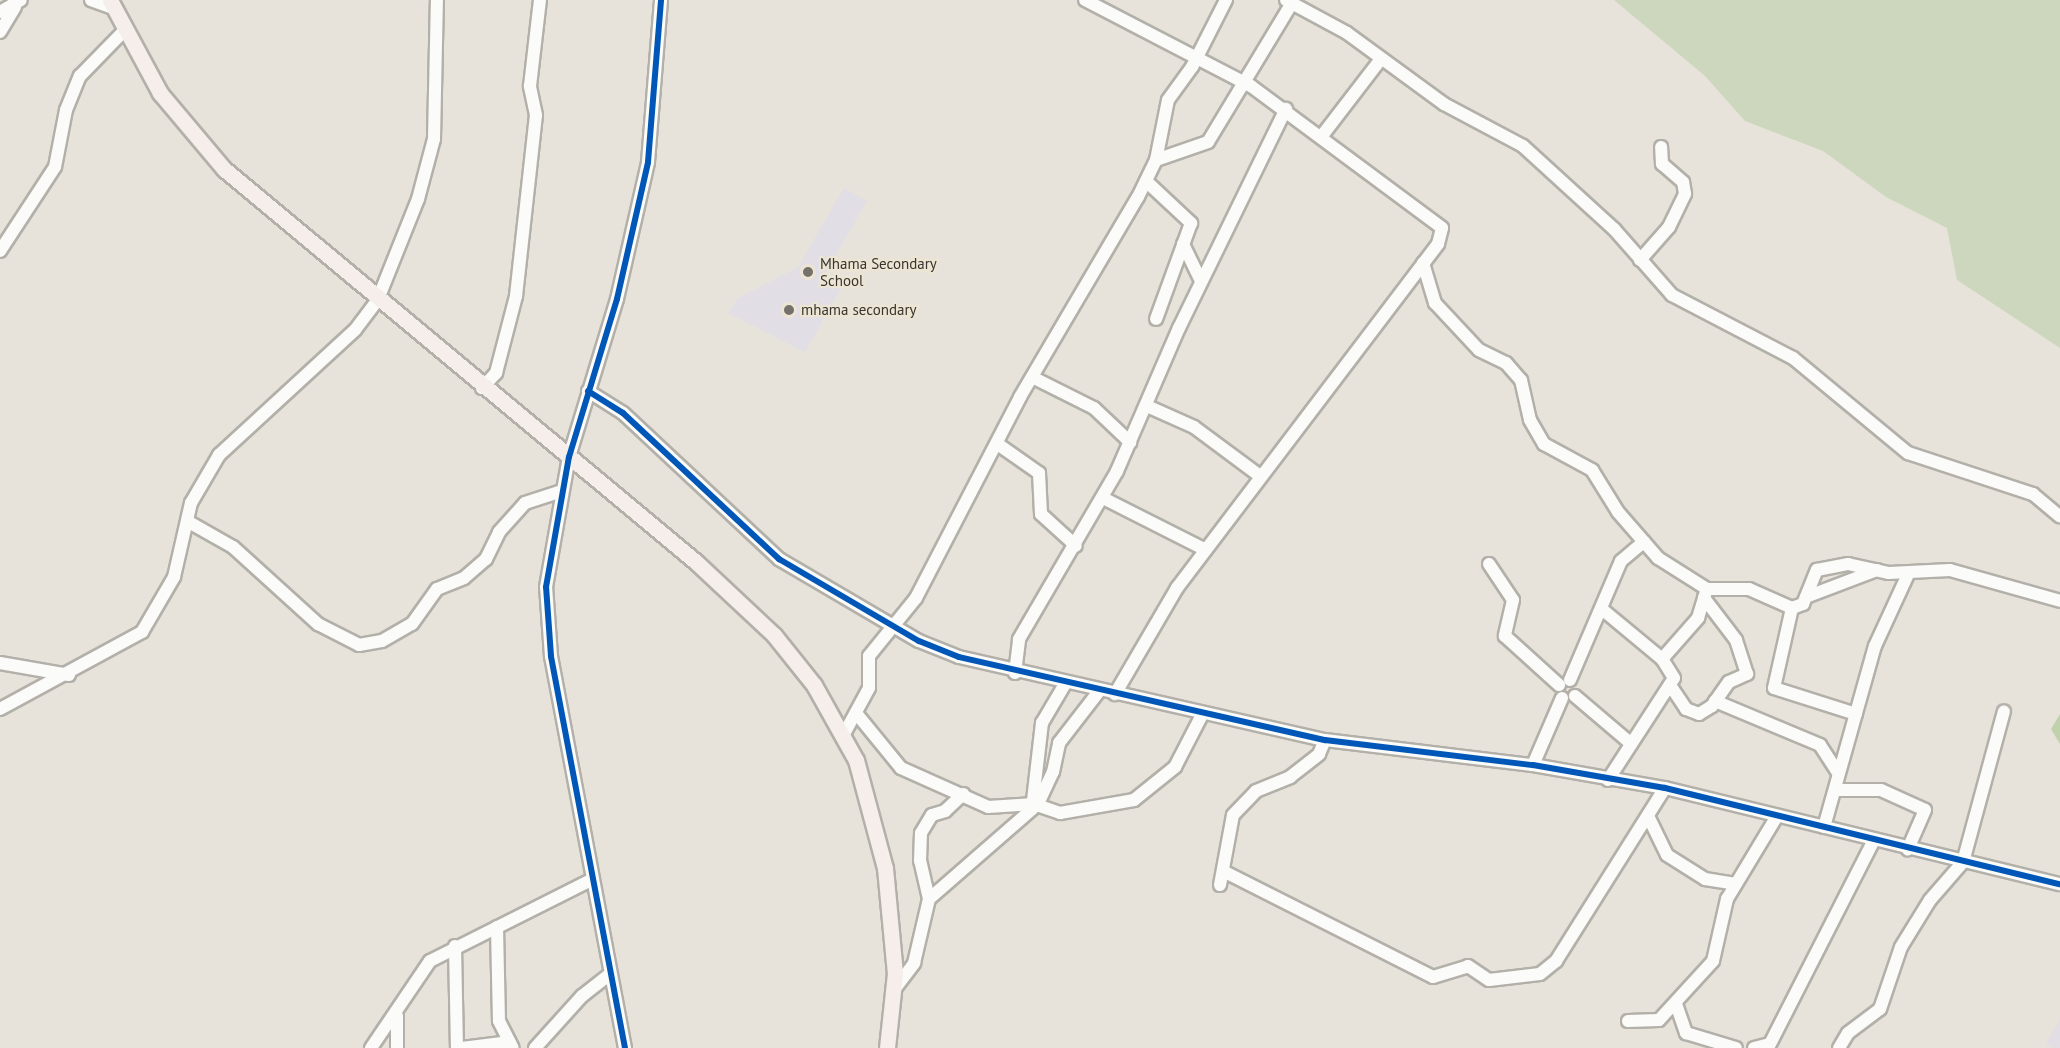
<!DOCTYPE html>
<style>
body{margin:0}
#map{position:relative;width:2060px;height:1048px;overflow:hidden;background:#e7e3da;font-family:"PT Sans",sans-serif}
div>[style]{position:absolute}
.education>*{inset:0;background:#e1dee6}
.green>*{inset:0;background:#cdd7be}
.forest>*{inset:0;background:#bfd2ac}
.roads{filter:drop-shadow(2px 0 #b3b0a9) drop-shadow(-2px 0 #b3b0a9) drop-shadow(0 2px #b3b0a9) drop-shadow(0 -2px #b3b0a9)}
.minor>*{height:12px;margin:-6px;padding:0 6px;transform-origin:6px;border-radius:6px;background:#fbfbf9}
.major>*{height:15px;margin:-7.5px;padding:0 7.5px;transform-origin:7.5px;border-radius:7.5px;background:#f5eeeb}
.cycleway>*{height:6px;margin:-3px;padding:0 3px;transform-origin:3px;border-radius:3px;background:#0057b8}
.dots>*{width:16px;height:16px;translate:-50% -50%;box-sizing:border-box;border:3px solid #ede5d4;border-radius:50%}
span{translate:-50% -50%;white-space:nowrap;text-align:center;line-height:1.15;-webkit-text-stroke:4.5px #ede5d4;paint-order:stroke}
.poi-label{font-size:15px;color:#37342e}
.left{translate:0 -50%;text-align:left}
</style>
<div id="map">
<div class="education">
<div style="clip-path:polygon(844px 188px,867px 201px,824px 276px,842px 287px,805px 352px,728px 313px,737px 299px,798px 267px)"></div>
<div style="clip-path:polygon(2060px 1019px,2060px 1048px,2053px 1048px,2046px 1044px)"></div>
</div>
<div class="green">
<div style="clip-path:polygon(1614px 0,2060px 0,2060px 348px,1957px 280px,1947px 228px,1886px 197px,1823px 151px,1745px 121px,1705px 76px)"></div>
</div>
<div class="forest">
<div style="clip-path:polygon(2060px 714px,2060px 744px,2051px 729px)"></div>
</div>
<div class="roads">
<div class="minor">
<div style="left:91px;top:0;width:23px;rotate:20deg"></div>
<div style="left:1085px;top:0;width:187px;rotate:27.4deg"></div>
<div style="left:1251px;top:86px;width:238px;rotate:36.6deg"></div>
<div style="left:1442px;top:228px;width:16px;rotate:104deg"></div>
<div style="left:1438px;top:244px;width:432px;rotate:127.2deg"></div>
<div style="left:1177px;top:588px;width:123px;rotate:120.3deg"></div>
<div style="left:1286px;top:0;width:69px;rotate:28.4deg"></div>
<div style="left:1347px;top:33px;width:120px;rotate:36.2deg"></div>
<div style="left:1444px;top:104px;width:89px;rotate:28deg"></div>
<div style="left:1523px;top:146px;width:123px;rotate:42.4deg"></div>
<div style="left:1614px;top:229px;width:88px;rotate:48.7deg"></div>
<div style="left:1672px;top:295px;width:136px;rotate:27.5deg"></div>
<div style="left:1793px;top:358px;width:149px;rotate:39.6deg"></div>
<div style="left:1908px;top:453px;width:132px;rotate:18.2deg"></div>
<div style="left:2033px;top:494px;width:35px;rotate:40deg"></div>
<div style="left:0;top:12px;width:24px;rotate:-30deg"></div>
<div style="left:0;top:32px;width:29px;rotate:-59deg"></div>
<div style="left:1321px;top:137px;width:97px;rotate:-52.5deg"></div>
<div style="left:1156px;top:160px;width:55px;rotate:-19.1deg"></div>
<div style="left:1208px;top:142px;width:162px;rotate:-58.9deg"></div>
<div style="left:1146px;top:181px;width:62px;rotate:43deg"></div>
<div style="left:1191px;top:223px;width:102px;rotate:110deg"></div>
<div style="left:1183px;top:244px;width:41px;rotate:64.1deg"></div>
<div style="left:0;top:251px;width:100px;rotate:-56.8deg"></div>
<div style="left:55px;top:167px;width:58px;rotate:-79.1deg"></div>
<div style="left:66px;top:110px;width:37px;rotate:-68deg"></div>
<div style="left:80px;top:76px;width:62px;rotate:-45.7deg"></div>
<div style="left:1640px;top:260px;width:44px;rotate:-48.7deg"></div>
<div style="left:1669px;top:227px;width:37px;rotate:-64deg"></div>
<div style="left:1685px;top:194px;width:12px;rotate:-99deg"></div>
<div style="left:1683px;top:182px;width:28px;rotate:-139deg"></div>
<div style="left:1662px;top:164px;width:17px;rotate:-93deg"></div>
<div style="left:1423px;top:263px;width:42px;rotate:73.3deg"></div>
<div style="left:1435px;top:303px;width:64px;rotate:46.9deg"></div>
<div style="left:1479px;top:350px;width:30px;rotate:26deg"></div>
<div style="left:1506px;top:363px;width:23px;rotate:49deg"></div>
<div style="left:1521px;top:380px;width:41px;rotate:77.3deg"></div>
<div style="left:1530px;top:420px;width:28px;rotate:60deg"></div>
<div style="left:1544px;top:444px;width:55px;rotate:28.4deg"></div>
<div style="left:1592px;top:470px;width:49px;rotate:58.2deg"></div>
<div style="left:1618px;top:512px;width:61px;rotate:49deg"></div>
<div style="left:1658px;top:558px;width:58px;rotate:32.3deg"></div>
<div style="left:1034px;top:378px;width:67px;rotate:26.6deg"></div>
<div style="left:1094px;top:408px;width:50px;rotate:43.4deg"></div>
<div style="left:482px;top:388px;width:21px;rotate:-47deg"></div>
<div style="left:496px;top:373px;width:80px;rotate:-75.4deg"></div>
<div style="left:516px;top:296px;width:182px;rotate:-83.7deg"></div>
<div style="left:536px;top:115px;width:30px;rotate:-102deg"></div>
<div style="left:530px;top:86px;width:87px;rotate:-83.4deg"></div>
<div style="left:588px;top:391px;width:41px;rotate:32.2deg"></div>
<div style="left:623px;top:413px;width:214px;rotate:43.1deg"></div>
<div style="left:779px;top:559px;width:162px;rotate:30.4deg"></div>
<div style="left:919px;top:641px;width:43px;rotate:21.8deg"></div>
<div style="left:959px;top:657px;width:375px;rotate:12.8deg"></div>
<div style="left:1325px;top:740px;width:209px;rotate:6.9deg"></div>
<div style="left:1533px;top:765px;width:134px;rotate:9.9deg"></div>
<div style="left:1665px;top:788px;width:406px;rotate:13.7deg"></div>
<div style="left:1147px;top:406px;width:51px;rotate:24.1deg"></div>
<div style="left:1194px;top:427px;width:82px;rotate:36.6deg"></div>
<div style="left:999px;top:445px;width:49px;rotate:35deg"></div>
<div style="left:1039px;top:473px;width:41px;rotate:87.2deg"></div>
<div style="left:1041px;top:514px;width:47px;rotate:42.4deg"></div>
<div style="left:1103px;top:498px;width:115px;rotate:26.8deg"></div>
<div style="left:187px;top:521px;width:53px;rotate:29.5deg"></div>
<div style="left:233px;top:547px;width:115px;rotate:42.2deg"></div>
<div style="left:318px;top:624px;width:46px;rotate:27.1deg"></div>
<div style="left:359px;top:645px;width:23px;rotate:-10deg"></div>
<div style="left:382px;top:641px;width:34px;rotate:-30deg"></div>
<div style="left:412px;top:624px;width:43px;rotate:-54.5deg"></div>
<div style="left:437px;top:589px;width:29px;rotate:-22deg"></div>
<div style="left:464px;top:578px;width:29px;rotate:-41deg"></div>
<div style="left:486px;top:559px;width:30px;rotate:-64deg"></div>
<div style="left:499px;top:532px;width:39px;rotate:-48deg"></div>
<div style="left:525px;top:503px;width:38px;rotate:-18deg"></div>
<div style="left:1489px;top:564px;width:43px;rotate:56.3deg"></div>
<div style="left:1513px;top:600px;width:37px;rotate:103deg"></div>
<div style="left:1505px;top:636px;width:73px;rotate:42.2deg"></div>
<div style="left:1806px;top:597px;width:76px;rotate:-20.8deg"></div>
<div style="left:1792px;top:608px;width:82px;rotate:102.7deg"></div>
<div style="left:1774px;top:688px;width:86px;rotate:17.6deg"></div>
<div style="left:1603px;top:610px;width:77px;rotate:39.7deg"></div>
<div style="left:0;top:663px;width:70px;rotate:9.9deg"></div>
<div style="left:1015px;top:673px;width:34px;rotate:-83deg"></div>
<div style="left:1019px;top:639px;width:194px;rotate:-59.7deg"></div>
<div style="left:1117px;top:471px;width:156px;rotate:-66.6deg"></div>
<div style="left:1179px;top:328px;width:244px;rotate:-64deg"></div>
<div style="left:1570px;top:680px;width:129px;rotate:-66.8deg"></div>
<div style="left:1621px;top:561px;width:30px;rotate:-40deg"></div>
<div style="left:1670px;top:685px;width:29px;rotate:56deg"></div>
<div style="left:1686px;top:709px;width:14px;rotate:21deg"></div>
<div style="left:1699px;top:714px;width:15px;rotate:-32deg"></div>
<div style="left:1712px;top:706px;width:29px;rotate:-55deg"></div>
<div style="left:1729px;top:682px;width:20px;rotate:-24deg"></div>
<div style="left:1747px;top:674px;width:36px;rotate:-108deg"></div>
<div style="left:1736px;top:640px;width:53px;rotate:-127.3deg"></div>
<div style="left:1575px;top:696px;width:71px;rotate:40.4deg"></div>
<div style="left:1715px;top:701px;width:114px;rotate:22.7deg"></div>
<div style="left:1820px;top:745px;width:33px;rotate:57deg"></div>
<div style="left:0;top:709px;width:162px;rotate:-28.5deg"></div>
<div style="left:142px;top:632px;width:64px;rotate:-59.8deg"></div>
<div style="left:174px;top:577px;width:76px;rotate:-77.1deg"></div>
<div style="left:191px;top:503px;width:56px;rotate:-59.7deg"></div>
<div style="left:219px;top:455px;width:185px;rotate:-42.6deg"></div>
<div style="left:355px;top:330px;width:39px;rotate:-53deg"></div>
<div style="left:378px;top:299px;width:108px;rotate:-68.2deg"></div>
<div style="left:418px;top:199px;width:62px;rotate:-75.1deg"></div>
<div style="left:434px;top:139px;width:139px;rotate:-88.8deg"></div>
<div style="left:856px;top:713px;width:71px;rotate:50.7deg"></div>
<div style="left:901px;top:768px;width:95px;rotate:24.1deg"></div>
<div style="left:988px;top:807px;width:46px;rotate:-3.7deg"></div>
<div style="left:1034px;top:804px;width:28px;rotate:19deg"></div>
<div style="left:1060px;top:813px;width:75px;rotate:-10deg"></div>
<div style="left:1134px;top:800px;width:53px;rotate:-38.8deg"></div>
<div style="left:1175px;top:767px;width:61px;rotate:-62.6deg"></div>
<div style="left:844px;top:734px;width:52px;rotate:-61.5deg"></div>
<div style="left:869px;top:688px;width:32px;rotate:-90deg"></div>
<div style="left:869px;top:656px;width:75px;rotate:-51deg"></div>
<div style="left:916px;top:598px;width:226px;rotate:-62.6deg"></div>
<div style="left:1020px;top:397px;width:232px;rotate:-59.5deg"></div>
<div style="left:1138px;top:197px;width:41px;rotate:-64.1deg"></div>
<div style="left:1156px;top:160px;width:61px;rotate:-78.7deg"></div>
<div style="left:1168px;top:100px;width:41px;rotate:-54deg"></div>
<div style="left:1192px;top:67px;width:75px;rotate:-63.1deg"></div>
<div style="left:1533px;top:765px;width:73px;rotate:-66.6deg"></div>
<div style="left:1608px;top:780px;width:121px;rotate:-57.1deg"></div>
<div style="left:1674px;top:678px;width:22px;rotate:-122deg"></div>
<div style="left:1662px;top:659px;width:55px;rotate:-48.7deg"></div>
<div style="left:1698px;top:618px;width:30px;rotate:-73deg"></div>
<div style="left:1707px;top:589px;width:42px"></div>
<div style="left:1749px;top:589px;width:47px;rotate:23.8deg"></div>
<div style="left:1792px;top:608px;width:12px;rotate:-20deg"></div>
<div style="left:1803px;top:604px;width:37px;rotate:-68deg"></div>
<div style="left:1817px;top:570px;width:32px;rotate:-11deg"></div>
<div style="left:1848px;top:564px;width:42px;rotate:12.4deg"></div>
<div style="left:1889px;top:573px;width:61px;rotate:-2.8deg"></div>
<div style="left:1950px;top:570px;width:114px;rotate:15.7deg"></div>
<div style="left:1835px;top:790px;width:46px"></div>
<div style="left:1881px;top:790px;width:48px;rotate:24.4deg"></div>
<div style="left:1925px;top:810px;width:43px;rotate:113.6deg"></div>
<div style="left:1037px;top:806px;width:38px;rotate:-65deg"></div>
<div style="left:1053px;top:772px;width:30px;rotate:-78deg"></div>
<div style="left:1059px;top:743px;width:67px;rotate:-52.3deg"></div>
<div style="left:1648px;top:816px;width:43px;rotate:64deg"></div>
<div style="left:1667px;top:855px;width:45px;rotate:32.3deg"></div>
<div style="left:1705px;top:879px;width:31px;rotate:9deg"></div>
<div style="left:1824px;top:827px;width:188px;rotate:-74.3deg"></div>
<div style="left:1875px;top:646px;width:81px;rotate:-65.3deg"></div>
<div style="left:1223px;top:871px;width:235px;rotate:26.8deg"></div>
<div style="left:1433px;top:977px;width:37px;rotate:-17deg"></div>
<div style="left:1468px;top:966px;width:25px;rotate:34deg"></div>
<div style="left:1489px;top:980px;width:51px;rotate:-6.7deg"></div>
<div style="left:1540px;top:974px;width:21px;rotate:-39deg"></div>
<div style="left:1556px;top:961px;width:204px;rotate:-57.8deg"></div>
<div style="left:1220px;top:885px;width:71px;rotate:-79.5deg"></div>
<div style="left:1233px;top:815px;width:33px;rotate:-46deg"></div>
<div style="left:1256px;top:791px;width:37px;rotate:-22deg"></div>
<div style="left:1290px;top:777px;width:37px;rotate:-38deg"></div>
<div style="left:1319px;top:754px;width:15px;rotate:-67deg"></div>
<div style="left:929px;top:899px;width:39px;rotate:-103deg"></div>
<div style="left:920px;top:861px;width:28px;rotate:-88deg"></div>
<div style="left:921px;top:833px;width:21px;rotate:-59deg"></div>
<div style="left:932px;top:815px;width:14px;rotate:-17deg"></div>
<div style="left:945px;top:811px;width:25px;rotate:-43deg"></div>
<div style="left:497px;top:927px;width:94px;rotate:88.8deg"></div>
<div style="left:499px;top:1021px;width:30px;rotate:63deg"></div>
<div style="left:455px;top:946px;width:102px;rotate:88.9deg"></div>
<div style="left:894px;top:990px;width:34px;rotate:-53deg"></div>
<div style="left:914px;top:963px;width:66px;rotate:-76.8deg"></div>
<div style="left:929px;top:899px;width:137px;rotate:-41.1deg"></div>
<div style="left:1032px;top:809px;width:87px;rotate:-83.4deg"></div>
<div style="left:1042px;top:723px;width:45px;rotate:-59.5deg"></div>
<div style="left:1676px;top:1004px;width:31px;rotate:71deg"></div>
<div style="left:1686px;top:1033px;width:52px;rotate:16.7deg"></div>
<div style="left:1628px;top:1021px;width:31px;rotate:-2deg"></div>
<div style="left:1659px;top:1020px;width:80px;rotate:-47.5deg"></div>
<div style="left:1713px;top:961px;width:64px;rotate:-77.3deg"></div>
<div style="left:1727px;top:899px;width:97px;rotate:-58.9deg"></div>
<div style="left:371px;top:1048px;width:105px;rotate:-55.9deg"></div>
<div style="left:430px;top:961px;width:180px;rotate:-26.7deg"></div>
<div style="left:397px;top:1048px;width:32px;rotate:-90deg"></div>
<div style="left:462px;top:1048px;width:48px;rotate:-7.1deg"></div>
<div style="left:535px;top:1048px;width:70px;rotate:-47.9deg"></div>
<div style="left:582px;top:996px;width:36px;rotate:-38deg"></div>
<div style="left:625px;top:1048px;width:399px;rotate:-100.7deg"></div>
<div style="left:551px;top:656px;width:69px;rotate:-94.1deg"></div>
<div style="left:546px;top:587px;width:132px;rotate:-80deg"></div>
<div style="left:569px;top:457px;width:165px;rotate:-73.1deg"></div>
<div style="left:617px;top:299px;width:140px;rotate:-77.2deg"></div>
<div style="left:648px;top:162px;width:163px;rotate:-85.4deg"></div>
<div style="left:1754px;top:1048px;width:16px;rotate:-14deg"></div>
<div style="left:1770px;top:1044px;width:229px;rotate:-63deg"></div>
<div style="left:1839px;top:1048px;width:17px;rotate:-59deg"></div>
<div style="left:1848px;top:1033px;width:40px;rotate:-37deg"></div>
<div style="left:1880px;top:1009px;width:65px;rotate:-71.3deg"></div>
<div style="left:1901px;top:947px;width:55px;rotate:-58.3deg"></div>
<div style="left:1930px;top:900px;width:50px;rotate:-49deg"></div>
<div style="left:1963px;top:862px;width:156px;rotate:-74.8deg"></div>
</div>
<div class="major">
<div style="left:110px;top:0;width:106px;rotate:61.7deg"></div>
<div style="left:160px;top:93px;width:99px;rotate:49.9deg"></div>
<div style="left:224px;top:169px;width:614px;rotate:39.78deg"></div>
<div style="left:696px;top:562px;width:107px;rotate:43.1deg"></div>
<div style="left:774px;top:635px;width:64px;rotate:51.3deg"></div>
<div style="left:814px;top:685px;width:86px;rotate:60.8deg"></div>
<div style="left:856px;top:760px;width:112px;rotate:75deg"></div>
<div style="left:885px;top:868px;width:105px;rotate:84.6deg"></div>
<div style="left:895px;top:973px;width:75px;rotate:96.1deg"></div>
</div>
</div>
<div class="cycleway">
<div style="left:588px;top:391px;width:41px;rotate:32.2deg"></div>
<div style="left:623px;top:413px;width:214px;rotate:43.1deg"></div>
<div style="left:779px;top:559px;width:162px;rotate:30.4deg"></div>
<div style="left:919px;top:641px;width:43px;rotate:21.8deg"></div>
<div style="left:959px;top:657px;width:375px;rotate:12.8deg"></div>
<div style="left:1325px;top:740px;width:209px;rotate:6.9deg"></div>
<div style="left:1533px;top:765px;width:134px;rotate:9.9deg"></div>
<div style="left:1665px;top:788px;width:406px;rotate:13.7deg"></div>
<div style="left:625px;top:1048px;width:399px;rotate:-100.7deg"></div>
<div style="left:551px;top:656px;width:69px;rotate:-94.1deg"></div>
<div style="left:546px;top:587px;width:132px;rotate:-80deg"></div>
<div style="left:569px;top:457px;width:165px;rotate:-73.1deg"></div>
<div style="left:617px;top:299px;width:140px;rotate:-77.2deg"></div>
<div style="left:648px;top:162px;width:163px;rotate:-85.4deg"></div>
</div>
<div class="dots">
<div style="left:808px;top:272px;background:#75716a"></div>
<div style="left:789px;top:310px;background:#75716a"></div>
</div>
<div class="poi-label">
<span class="left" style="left:820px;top:272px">Mhama Secondary<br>School</span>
<span class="left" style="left:801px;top:310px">mhama secondary</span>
</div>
</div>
